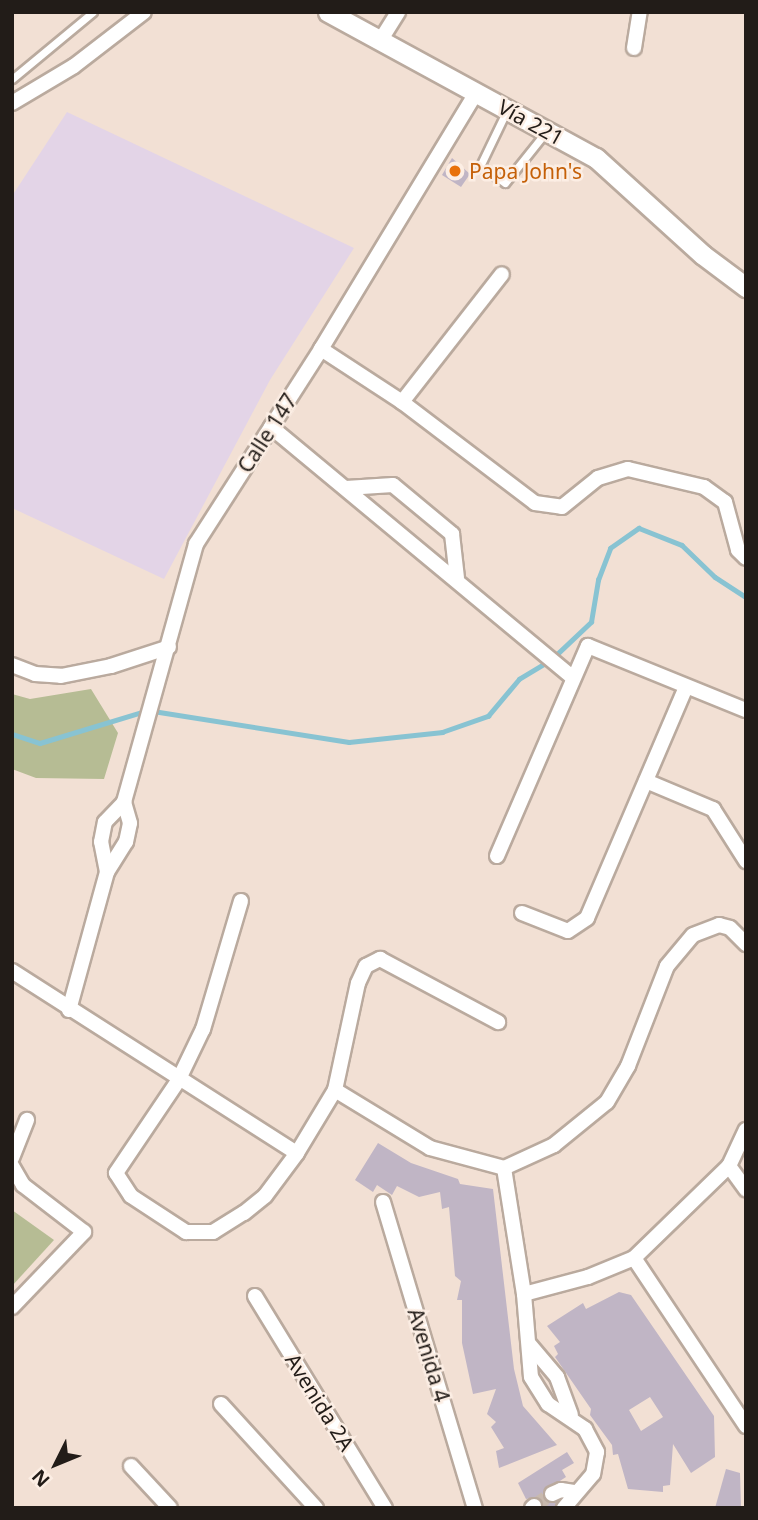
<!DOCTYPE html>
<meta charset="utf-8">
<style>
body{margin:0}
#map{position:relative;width:758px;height:1520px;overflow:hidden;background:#f2e0d4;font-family:"Noto Sans",sans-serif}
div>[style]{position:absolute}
.education>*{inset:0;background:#e3d4e7}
.green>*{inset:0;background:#b6bc94}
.stream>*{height:4.5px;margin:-2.25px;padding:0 2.25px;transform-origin:2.25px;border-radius:2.25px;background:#88c3d2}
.building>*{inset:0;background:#c0b5c5}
.street-tunnel>*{height:14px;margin-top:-7px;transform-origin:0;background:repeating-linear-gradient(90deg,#c8b9ae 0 14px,transparent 0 21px)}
.roads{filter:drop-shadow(2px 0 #baaa9e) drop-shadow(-2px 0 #baaa9e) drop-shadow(0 2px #baaa9e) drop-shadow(0 -2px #baaa9e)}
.lane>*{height:7px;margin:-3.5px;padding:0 3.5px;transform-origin:3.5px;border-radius:3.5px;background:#fff}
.street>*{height:14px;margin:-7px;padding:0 7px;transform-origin:7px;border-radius:7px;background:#fff}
.secondary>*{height:19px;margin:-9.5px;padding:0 9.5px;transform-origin:9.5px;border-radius:9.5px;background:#fff}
.dots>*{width:19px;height:19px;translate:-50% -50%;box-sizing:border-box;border:4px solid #fceee4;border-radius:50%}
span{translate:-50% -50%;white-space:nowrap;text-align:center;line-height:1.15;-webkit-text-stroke:5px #fceee4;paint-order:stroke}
.street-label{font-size:21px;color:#221c18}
.food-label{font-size:21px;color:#c56008}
.left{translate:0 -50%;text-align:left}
.frame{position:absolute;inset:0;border:14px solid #221c18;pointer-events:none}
.north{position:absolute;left:21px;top:1429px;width:70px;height:70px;-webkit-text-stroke:5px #fceee4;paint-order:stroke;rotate:227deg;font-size:19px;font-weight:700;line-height:28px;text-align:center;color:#221c18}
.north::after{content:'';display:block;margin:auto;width:24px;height:32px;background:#221c18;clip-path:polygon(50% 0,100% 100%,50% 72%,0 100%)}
</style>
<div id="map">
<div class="education">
<div style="clip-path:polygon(67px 112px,354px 248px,270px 380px,164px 579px,12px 508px,12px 196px)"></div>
</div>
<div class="green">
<div style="clip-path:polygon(91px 689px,118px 733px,104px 779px,36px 778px,12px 769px,12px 694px,30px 699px)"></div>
<div style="clip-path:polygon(12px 1210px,54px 1240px,12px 1286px)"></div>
</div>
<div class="stream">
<div style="left:554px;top:657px;width:51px;rotate:-43.4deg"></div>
<div style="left:591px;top:622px;width:43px;rotate:-80.5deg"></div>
<div style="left:598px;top:580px;width:34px;rotate:-69deg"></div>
<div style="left:610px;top:548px;width:35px;rotate:-35deg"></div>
<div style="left:639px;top:528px;width:46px;rotate:21.6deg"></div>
<div style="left:682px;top:545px;width:46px;rotate:44.1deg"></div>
<div style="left:715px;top:577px;width:37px;rotate:33deg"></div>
<div style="left:153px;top:711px;width:198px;rotate:9deg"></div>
<div style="left:349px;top:742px;width:94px;rotate:-6.1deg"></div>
<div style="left:442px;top:732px;width:49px;rotate:-19.2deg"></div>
<div style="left:488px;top:716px;width:48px;rotate:-50deg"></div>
<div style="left:519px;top:679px;width:33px;rotate:-31deg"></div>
<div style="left:12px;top:734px;width:29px;rotate:18deg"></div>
<div style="left:40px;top:743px;width:110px;rotate:-16.9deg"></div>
</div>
<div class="building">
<div style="clip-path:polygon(452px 158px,470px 174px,461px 187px,442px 175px)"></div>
<div style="clip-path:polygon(378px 1143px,411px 1163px,458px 1179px,460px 1184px,493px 1189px,514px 1369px,523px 1406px,557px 1445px,499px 1468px,496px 1451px,504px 1448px,491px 1427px,496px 1422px,487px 1414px,496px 1389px,473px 1394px,462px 1343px,462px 1300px,457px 1300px,461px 1281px,455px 1276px,449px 1207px,442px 1209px,440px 1192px,419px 1197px,397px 1186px,392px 1195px,377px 1185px,373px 1192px,355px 1180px)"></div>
<div style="clip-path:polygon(evenodd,619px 1292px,631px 1295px,714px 1416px,715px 1457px,691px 1473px,673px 1444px,670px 1485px,663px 1486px,663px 1492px,628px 1489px,618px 1454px,613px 1455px,612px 1445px,590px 1415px,591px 1409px,555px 1357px,558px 1354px,554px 1346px,560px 1342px,547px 1326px,583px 1303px,586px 1309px,619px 1292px,650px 1397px,663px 1417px,641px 1431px,629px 1410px,650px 1397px)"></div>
<div style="clip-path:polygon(567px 1452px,574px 1463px,562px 1470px,566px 1477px,543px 1492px,546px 1501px,556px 1503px,555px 1508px,543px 1508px,537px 1497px,526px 1499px,518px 1483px)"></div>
<div style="clip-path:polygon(726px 1469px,740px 1473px,741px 1508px,715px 1508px)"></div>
</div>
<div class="street-tunnel">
<div style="left:534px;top:1506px;width:22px;rotate:-34deg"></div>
</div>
<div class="roads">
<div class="lane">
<div style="left:12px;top:79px;width:105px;rotate:-39.6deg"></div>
<div style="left:507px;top:110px;width:62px;rotate:115.7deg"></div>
<div style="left:480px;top:166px;width:30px;rotate:34deg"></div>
<div style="left:505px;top:183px;width:64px;rotate:-51.3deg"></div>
</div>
<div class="street">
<div style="left:380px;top:41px;width:34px;rotate:-58deg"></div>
<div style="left:634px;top:48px;width:36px;rotate:-81deg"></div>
<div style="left:12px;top:103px;width:72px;rotate:-30.8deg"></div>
<div style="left:74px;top:66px;width:88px;rotate:-37.6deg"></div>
<div style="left:321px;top:349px;width:97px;rotate:33.2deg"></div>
<div style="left:402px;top:402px;width:167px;rotate:37.2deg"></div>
<div style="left:535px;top:503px;width:27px;rotate:8deg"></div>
<div style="left:562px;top:507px;width:46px;rotate:-38.9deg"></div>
<div style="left:598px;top:478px;width:31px;rotate:-17deg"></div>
<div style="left:628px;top:469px;width:78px;rotate:13.3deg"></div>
<div style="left:704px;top:487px;width:26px;rotate:36deg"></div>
<div style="left:725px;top:502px;width:50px;rotate:74.8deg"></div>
<div style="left:738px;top:550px;width:11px;rotate:45deg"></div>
<div style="left:402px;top:402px;width:162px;rotate:-52deg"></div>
<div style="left:271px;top:427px;width:393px;rotate:39.7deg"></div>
<div style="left:346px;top:488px;width:47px;rotate:-3.7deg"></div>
<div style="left:393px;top:485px;width:77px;rotate:39.7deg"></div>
<div style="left:452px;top:534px;width:44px;rotate:83.5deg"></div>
<div style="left:12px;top:665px;width:25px;rotate:21deg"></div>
<div style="left:35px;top:674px;width:26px;rotate:4deg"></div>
<div style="left:61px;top:676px;width:51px;rotate:-11.3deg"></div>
<div style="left:111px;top:666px;width:61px;rotate:-18.1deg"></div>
<div style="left:646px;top:781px;width:73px;rotate:22.7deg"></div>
<div style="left:713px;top:809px;width:62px;rotate:57.6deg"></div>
<div style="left:124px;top:802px;width:268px;rotate:-74.4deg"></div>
<div style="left:196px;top:544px;width:232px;rotate:-57.3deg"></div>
<div style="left:321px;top:349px;width:299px;rotate:-58.8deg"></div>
<div style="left:497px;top:856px;width:229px;rotate:-66.6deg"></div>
<div style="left:588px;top:646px;width:170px;rotate:22.1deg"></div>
<div style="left:107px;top:872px;width:31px;rotate:-101deg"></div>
<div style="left:101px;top:842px;width:20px;rotate:-79deg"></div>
<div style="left:105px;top:822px;width:28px;rotate:-46deg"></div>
<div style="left:241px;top:901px;width:134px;rotate:106.5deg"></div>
<div style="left:203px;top:1029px;width:58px;rotate:115.7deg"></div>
<div style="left:178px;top:1081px;width:111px;rotate:124deg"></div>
<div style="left:116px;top:1173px;width:27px;rotate:57deg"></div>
<div style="left:131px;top:1196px;width:66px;rotate:33.2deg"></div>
<div style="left:186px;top:1232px;width:27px"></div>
<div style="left:213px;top:1232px;width:36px;rotate:-32deg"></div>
<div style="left:244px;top:1213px;width:27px;rotate:-39deg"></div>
<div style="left:265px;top:1196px;width:54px;rotate:-53.3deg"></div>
<div style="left:297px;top:1153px;width:74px;rotate:-58.9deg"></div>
<div style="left:335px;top:1090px;width:109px;rotate:-77.9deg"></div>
<div style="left:358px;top:983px;width:19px;rotate:-65deg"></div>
<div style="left:366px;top:966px;width:16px;rotate:-27deg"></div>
<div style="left:380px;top:959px;width:134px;rotate:28.1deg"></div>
<div style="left:522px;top:913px;width:49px;rotate:21.4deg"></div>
<div style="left:568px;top:931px;width:23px;rotate:-34deg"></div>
<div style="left:587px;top:918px;width:251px;rotate:-66.8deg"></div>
<div style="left:12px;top:971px;width:338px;rotate:32.6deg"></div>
<div style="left:69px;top:1010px;width:143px;rotate:-74.6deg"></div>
<div style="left:107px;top:872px;width:36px;rotate:-58deg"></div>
<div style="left:126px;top:842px;width:19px;rotate:-78deg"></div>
<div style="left:130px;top:823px;width:22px;rotate:-106deg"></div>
<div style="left:335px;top:1090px;width:111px;rotate:31.4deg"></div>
<div style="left:430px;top:1148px;width:77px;rotate:15.1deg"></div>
<div style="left:504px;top:1168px;width:128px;rotate:81deg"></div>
<div style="left:524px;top:1294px;width:83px;rotate:85.2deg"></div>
<div style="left:531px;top:1377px;width:32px;rotate:58deg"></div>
<div style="left:548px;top:1404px;width:45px;rotate:34deg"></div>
<div style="left:585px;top:1429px;width:26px;rotate:62deg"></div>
<div style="left:597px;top:1452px;width:22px;rotate:100deg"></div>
<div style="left:593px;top:1474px;width:45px;rotate:130.5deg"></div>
<div style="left:12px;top:1158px;width:41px;rotate:-68.5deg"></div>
<div style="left:12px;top:1166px;width:22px;rotate:60deg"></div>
<div style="left:23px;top:1185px;width:77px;rotate:37.6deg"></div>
<div style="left:84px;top:1232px;width:104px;rotate:133.8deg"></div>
<div style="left:729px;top:1166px;width:29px;rotate:54deg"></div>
<div style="left:504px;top:1168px;width:55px;rotate:-24.7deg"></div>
<div style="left:554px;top:1145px;width:68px;rotate:-39.1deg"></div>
<div style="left:607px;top:1102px;width:42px;rotate:-59.7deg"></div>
<div style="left:628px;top:1066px;width:107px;rotate:-68.7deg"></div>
<div style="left:667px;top:966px;width:40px;rotate:-50deg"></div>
<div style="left:693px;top:935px;width:28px;rotate:-21deg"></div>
<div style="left:719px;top:925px;width:11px;rotate:15deg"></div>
<div style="left:730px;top:928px;width:23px;rotate:45deg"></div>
<div style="left:383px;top:1202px;width:320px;rotate:73.3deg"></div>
<div style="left:634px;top:1258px;width:202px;rotate:56.3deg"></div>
<div style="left:524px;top:1294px;width:66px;rotate:-14.9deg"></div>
<div style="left:588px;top:1277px;width:50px;rotate:-22.4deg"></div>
<div style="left:634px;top:1258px;width:132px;rotate:-44.1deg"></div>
<div style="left:729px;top:1166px;width:40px;rotate:-65deg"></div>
<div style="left:255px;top:1296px;width:249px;rotate:58.5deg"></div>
<div style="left:530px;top:1345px;width:42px;rotate:49.8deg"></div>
<div style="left:557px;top:1377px;width:40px;rotate:69.8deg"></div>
<div style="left:221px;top:1404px;width:141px;rotate:47.6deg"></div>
<div style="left:131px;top:1466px;width:57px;rotate:47.1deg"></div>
<div style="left:552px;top:1494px;width:10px;rotate:-24deg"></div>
<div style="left:561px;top:1490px;width:13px;rotate:9deg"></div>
<div style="left:532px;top:1508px;width:3px;rotate:-45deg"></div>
</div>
<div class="secondary">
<div style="left:328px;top:12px;width:305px;rotate:28.6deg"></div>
<div style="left:596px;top:158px;width:144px;rotate:42.2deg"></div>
<div style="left:703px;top:255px;width:54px;rotate:36.7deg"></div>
</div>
</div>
<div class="dots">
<div style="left:455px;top:171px;background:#e8710a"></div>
</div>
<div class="street-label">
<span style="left:531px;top:122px;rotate:29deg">Vía 221</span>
<span style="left:267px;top:433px;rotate:-57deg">Calle 147</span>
<span style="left:429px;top:1355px;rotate:73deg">Avenida 4</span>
<span style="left:320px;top:1402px;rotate:58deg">Avenida 2A</span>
</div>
<div class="food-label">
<span class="left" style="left:469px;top:171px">Papa John's</span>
</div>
<div class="frame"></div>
<div class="north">N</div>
</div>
